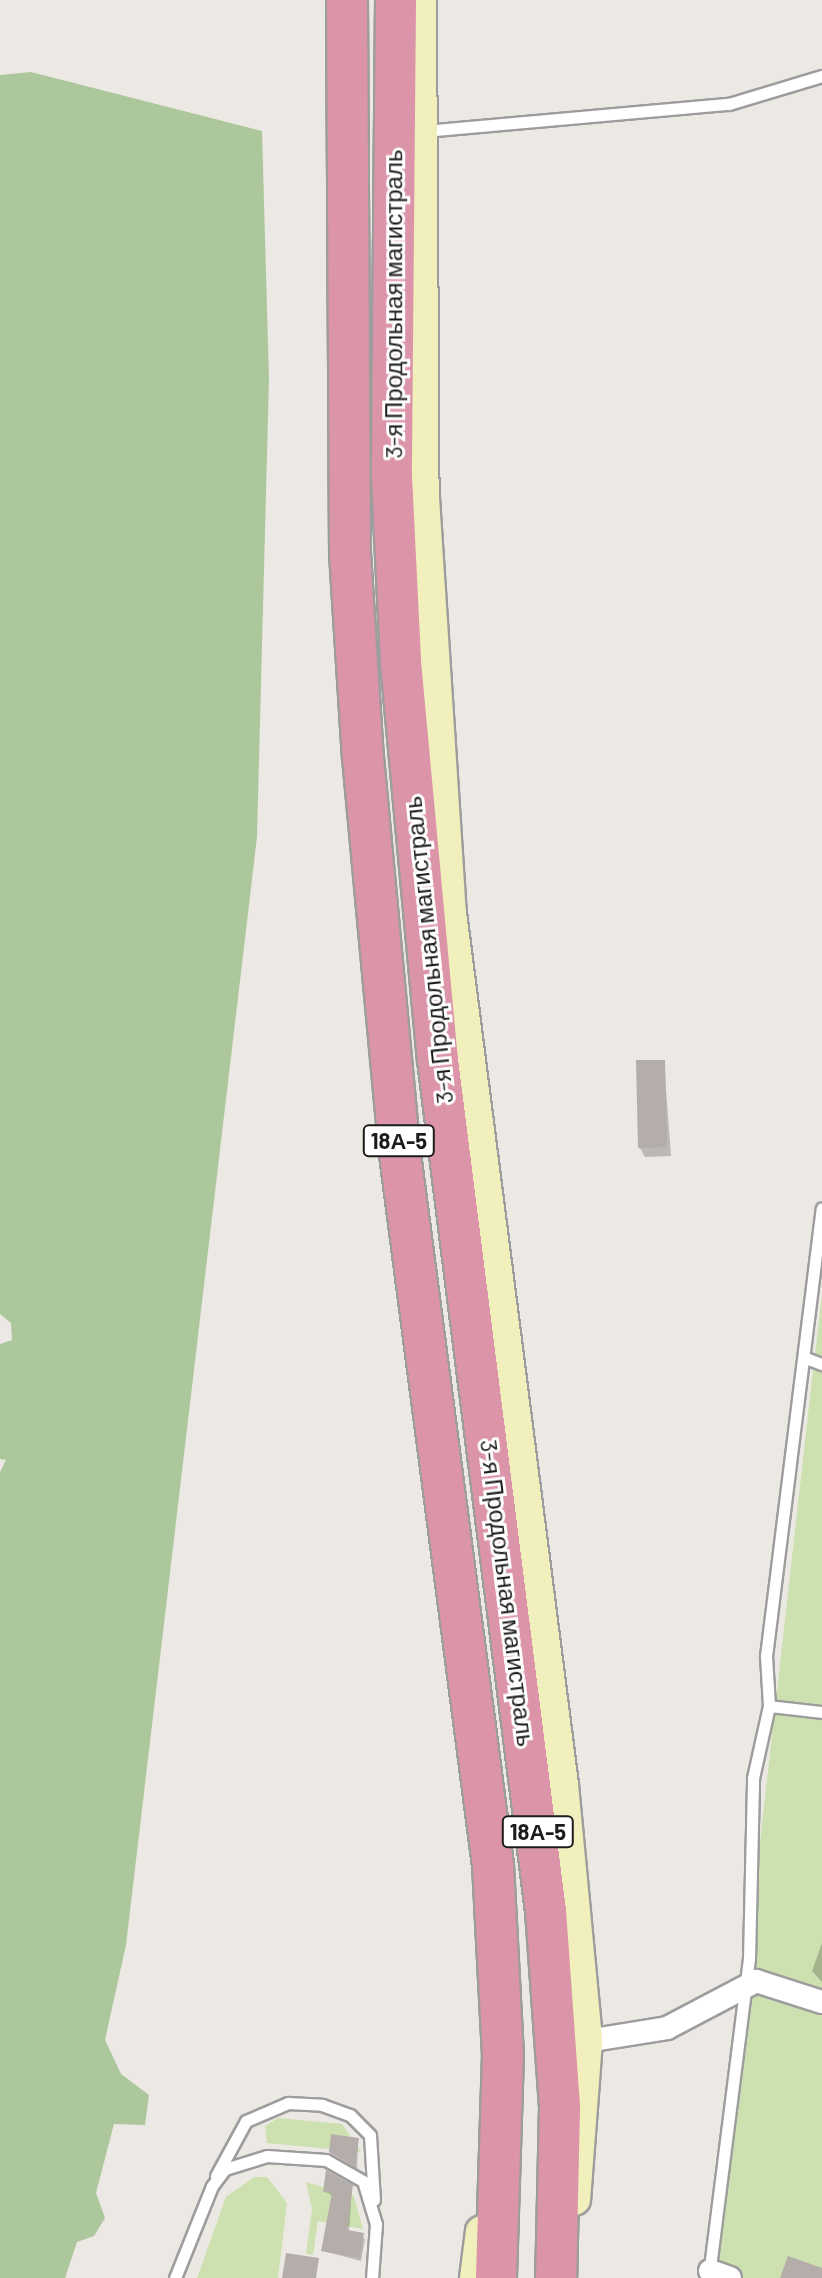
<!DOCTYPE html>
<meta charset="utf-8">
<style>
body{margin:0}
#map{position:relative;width:822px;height:2278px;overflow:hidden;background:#ece8e3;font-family:Barlow,sans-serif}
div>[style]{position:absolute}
.grass>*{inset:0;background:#cce1af}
.forest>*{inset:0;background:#adc79d}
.shadow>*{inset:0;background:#0003}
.building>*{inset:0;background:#b5ada9}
.roads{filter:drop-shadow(2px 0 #9d9d9d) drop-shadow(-2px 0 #9d9d9d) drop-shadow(0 2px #9d9d9d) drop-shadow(0 -2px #9d9d9d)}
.lane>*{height:11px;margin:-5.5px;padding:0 5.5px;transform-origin:5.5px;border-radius:5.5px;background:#fff}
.street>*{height:22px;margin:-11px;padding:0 11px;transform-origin:11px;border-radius:11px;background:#fff}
.secondary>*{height:30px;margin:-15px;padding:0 15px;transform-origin:15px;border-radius:15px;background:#f1efbc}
.highway>*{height:40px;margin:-20px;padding:0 20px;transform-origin:20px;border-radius:20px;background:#db94a8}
span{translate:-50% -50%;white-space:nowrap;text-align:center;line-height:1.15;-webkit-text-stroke:6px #fff;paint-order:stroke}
.shield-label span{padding:2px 6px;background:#fff;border:2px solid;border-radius:6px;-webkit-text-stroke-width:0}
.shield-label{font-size:22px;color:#1c1c1c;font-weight:700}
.street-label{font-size:24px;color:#1c1c1c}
</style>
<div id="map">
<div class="grass">
<div style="clip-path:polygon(822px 1294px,822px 2278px,711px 2278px,810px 1397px)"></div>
<div style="clip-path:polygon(278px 2118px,342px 2124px,361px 2152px,267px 2143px,265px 2126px)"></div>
<div style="clip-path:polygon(254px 2177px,267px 2177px,287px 2203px,278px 2278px,197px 2278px,226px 2197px)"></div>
<div style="clip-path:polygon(306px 2182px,354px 2196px,363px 2229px,318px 2221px,313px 2255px,306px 2254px,312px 2209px)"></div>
</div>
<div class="forest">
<div style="clip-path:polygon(31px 72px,262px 131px,269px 379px,257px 837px,126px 1945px,105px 2040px,121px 2074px,149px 2095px,145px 2125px,114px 2124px,96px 2193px,105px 2218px,94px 2236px,77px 2242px,65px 2278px,0 2278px,0 1472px,6px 1460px,0 1459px,0 1344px,12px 1340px,11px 1323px,0 1314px,0 75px)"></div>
</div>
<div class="shadow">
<div style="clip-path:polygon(664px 1062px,671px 1156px,645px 1157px,640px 1148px)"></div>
<div style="clip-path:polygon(822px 1943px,822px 1982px,812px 1971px)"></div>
<div style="clip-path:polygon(358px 2139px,357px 2169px,331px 2152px)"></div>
<div style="clip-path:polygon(352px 2187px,349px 2233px,365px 2239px,361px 2261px,323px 2251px,333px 2196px,326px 2192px)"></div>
</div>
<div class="building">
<div style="clip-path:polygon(636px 1060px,665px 1060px,667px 1147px,638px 1148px)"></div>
<div style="clip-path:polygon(331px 2134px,359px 2138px,355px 2167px,329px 2152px)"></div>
<div style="clip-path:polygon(326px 2170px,353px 2185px,347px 2230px,364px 2233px,360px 2258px,321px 2251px,332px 2193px,323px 2192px)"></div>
<div style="clip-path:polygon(286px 2253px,319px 2258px,316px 2278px,282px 2278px)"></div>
<div style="clip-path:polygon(788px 2256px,822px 2268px,822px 2278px,780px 2278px)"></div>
</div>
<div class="roads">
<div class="lane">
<div style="left:424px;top:131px;width:306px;rotate:-5.1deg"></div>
<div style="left:729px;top:104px;width:97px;rotate:-16.8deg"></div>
<div style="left:806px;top:1358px;width:17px;rotate:21deg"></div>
<div style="left:769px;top:1706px;width:53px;rotate:6.5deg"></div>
<div style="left:216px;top:2176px;width:63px;rotate:-61.4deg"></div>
<div style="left:246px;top:2121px;width:46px;rotate:-23.2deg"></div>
<div style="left:288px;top:2103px;width:34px;rotate:3deg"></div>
<div style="left:322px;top:2105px;width:30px;rotate:20deg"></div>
<div style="left:350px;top:2115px;width:28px;rotate:45deg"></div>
<div style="left:370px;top:2135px;width:65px;rotate:86.5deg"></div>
<div style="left:709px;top:2275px;width:319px;rotate:-82.8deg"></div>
<div style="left:749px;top:1959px;width:181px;rotate:-88.7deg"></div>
<div style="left:753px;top:1778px;width:74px;rotate:-77.5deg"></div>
<div style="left:769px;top:1706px;width:50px;rotate:-93.4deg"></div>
<div style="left:766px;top:1656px;width:451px;rotate:-82.9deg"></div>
<div style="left:175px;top:2278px;width:99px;rotate:-68.1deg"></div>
<div style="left:212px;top:2186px;width:21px;rotate:-53deg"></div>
<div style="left:225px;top:2169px;width:44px;rotate:-17.2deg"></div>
<div style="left:267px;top:2156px;width:59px;rotate:3.9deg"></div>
<div style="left:326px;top:2160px;width:43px;rotate:29.6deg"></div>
<div style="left:363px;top:2181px;width:45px;rotate:73.2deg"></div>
<div style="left:376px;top:2224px;width:54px;rotate:94.2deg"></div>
</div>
<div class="street">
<div style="left:587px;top:2041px;width:81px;rotate:-9.2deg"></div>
<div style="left:667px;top:2028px;width:101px;rotate:-27.8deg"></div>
<div style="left:756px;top:1981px;width:69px;rotate:17.7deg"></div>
<div style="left:710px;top:2271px;width:21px;rotate:19deg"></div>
</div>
<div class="secondary">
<div style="left:421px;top:0;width:498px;rotate:89.7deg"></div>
<div style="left:424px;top:498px;width:416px;rotate:86.3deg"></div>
<div style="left:451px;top:913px;width:879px;rotate:82.68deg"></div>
<div style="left:563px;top:1785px;width:257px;rotate:84.6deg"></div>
<div style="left:587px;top:2041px;width:159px;rotate:94.3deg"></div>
<div style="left:475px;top:2278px;width:47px;rotate:-82.7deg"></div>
</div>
<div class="highway">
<div style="left:347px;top:0;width:553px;rotate:89.69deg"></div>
<div style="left:350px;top:553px;width:204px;rotate:86.4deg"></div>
<div style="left:363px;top:757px;width:399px;rotate:84.7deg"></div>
<div style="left:400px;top:1154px;width:717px;rotate:82.55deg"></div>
<div style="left:493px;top:1865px;width:189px;rotate:87deg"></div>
<div style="left:503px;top:2054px;width:224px;rotate:91.8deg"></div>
<div style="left:396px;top:0;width:476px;rotate:90.5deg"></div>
<div style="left:392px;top:476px;width:186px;rotate:87.2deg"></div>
<div style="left:401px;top:662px;width:400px;rotate:84.7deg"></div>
<div style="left:438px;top:1060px;width:858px;rotate:82.77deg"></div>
<div style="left:546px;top:1911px;width:197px;rotate:85.9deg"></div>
<div style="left:560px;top:2108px;width:170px;rotate:91.3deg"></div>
</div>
</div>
<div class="shield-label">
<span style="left:399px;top:1141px">18А-5</span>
<span style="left:538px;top:1832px">18А-5</span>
</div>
<div class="street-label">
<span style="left:393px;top:304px;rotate:-90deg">3-я Продольная магистраль</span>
<span style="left:428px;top:950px;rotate:-96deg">3-я Продольная магистраль</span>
<span style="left:508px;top:1593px;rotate:83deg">3-я Продольная магистраль</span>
</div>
</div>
